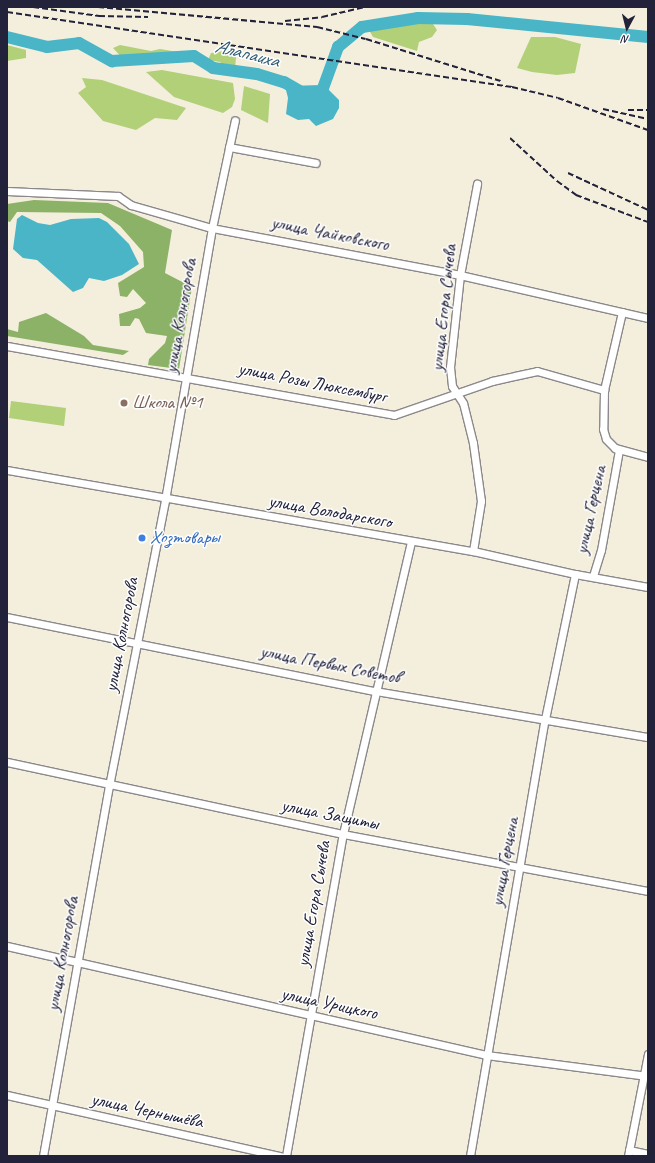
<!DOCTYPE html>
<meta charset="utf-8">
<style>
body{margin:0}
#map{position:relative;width:655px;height:1163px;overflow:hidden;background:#f4efdd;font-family:Caveat,sans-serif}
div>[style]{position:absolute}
.green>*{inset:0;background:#b1d078}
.forest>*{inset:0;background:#8cb268}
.water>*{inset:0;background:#49b5c6}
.river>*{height:12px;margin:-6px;padding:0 6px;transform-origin:6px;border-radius:6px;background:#49b5c6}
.roads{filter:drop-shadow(1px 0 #8b888c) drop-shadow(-1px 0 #8b888c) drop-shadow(0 1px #8b888c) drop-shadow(0 -1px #8b888c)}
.minor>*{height:7px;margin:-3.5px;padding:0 3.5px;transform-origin:3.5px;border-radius:3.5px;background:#fff}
.rail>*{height:2px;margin-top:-1px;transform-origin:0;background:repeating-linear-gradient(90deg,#22223b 0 6px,transparent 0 9px)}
.dots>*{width:11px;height:11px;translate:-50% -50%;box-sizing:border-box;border:2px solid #fff;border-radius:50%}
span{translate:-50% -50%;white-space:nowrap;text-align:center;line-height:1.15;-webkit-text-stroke:3px #fff;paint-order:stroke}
.street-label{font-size:19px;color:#22223b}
.education-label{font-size:19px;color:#785e54}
.left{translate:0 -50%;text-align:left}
.shop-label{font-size:19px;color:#366cbe}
.water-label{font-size:20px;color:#325d73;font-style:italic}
.frame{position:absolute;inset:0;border:8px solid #22223b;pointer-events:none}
.north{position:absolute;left:607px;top:8px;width:40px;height:40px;-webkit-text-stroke:3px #fff;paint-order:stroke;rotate:187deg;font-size:11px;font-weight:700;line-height:16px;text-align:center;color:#22223b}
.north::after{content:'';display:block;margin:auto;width:14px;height:18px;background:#22223b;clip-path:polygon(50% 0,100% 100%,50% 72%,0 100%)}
</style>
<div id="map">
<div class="green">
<div style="clip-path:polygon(401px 24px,433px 24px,437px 30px,432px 37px,419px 42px,417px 51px,373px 37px,369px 30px)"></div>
<div style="clip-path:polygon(531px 37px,555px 37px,581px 44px,575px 73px,557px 75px,532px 72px,517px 68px)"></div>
<div style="clip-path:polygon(7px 45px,26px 50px,26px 58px,7px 61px)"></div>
<div style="clip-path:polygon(120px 45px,151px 51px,160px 49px,178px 52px,176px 62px,126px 62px,113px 48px)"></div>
<div style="clip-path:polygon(224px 51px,236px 57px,235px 70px,227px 69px,220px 62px,208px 60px,211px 53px)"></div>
<div style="clip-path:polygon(162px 70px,233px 83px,235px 99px,232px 107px,223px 113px,174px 97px,146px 72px)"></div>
<div style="clip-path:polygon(82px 78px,102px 80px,186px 108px,177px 120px,155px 118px,136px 130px,103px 121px,78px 93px,86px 87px)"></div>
<div style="clip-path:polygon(244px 86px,270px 94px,268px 123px,241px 110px)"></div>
<div style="clip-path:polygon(11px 401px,66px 408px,64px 426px,9px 418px)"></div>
</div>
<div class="forest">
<div style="clip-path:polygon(34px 200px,108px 203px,172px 230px,165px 273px,192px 287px,179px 369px,148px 365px,149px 359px,165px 343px,167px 336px,146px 333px,139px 319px,135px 318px,130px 326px,120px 326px,119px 314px,140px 308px,146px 303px,133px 289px,127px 297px,120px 296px,118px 283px,144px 267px,143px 252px,120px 226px,101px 213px,17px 212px,10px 222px,7px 221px,7px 204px)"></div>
<div style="clip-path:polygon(46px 313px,84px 336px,93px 345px,129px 351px,123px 355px,7px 336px,7px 329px,18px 332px,19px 322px)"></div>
</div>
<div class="water">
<div style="clip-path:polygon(284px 82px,289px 86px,321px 85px,328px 89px,339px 100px,339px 108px,333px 119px,316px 126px,309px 119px,298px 120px,286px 114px,288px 98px)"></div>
<div style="clip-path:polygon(22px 215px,38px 223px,50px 225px,71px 219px,99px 218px,107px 222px,129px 244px,139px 264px,122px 275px,104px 281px,89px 278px,83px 288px,73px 292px,37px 260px,23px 258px,13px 249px,17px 219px)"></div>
</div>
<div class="river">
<div style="left:7px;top:37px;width:41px;rotate:14deg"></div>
<div style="left:47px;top:47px;width:32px;rotate:-7deg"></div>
<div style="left:79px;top:43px;width:38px;rotate:29deg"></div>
<div style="left:112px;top:61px;width:82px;rotate:-3.5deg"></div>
<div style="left:194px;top:56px;width:22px;rotate:32deg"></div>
<div style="left:213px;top:68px;width:44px;rotate:7.8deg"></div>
<div style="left:257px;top:74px;width:28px;rotate:17deg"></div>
<div style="left:284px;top:82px;width:39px;rotate:30deg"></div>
<div style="left:318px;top:102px;width:59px;rotate:-70deg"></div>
<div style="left:338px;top:47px;width:31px;rotate:-40deg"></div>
<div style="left:362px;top:27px;width:57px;rotate:-9.1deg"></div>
<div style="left:418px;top:18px;width:49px;rotate:1.2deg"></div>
<div style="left:467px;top:19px;width:182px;rotate:5.7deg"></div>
</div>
<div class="roads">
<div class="minor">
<div style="left:229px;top:147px;width:88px;rotate:10.4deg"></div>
<div style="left:7px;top:191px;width:111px;rotate:2.6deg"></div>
<div style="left:118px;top:196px;width:16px;rotate:35deg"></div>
<div style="left:131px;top:205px;width:84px;rotate:15.9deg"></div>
<div style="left:212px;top:228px;width:252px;rotate:10.7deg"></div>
<div style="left:460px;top:275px;width:193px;rotate:12.9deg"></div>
<div style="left:622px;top:312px;width:80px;rotate:103deg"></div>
<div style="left:604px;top:390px;width:39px;rotate:91deg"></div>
<div style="left:603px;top:429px;width:10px;rotate:73deg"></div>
<div style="left:606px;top:439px;width:13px;rotate:45deg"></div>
<div style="left:615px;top:448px;width:34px;rotate:15deg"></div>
<div style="left:7px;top:346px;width:393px;rotate:10.1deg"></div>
<div style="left:394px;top:415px;width:104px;rotate:-19.1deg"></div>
<div style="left:492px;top:381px;width:46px;rotate:-12.5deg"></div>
<div style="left:537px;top:371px;width:70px;rotate:15.8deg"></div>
<div style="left:7px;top:470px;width:473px;rotate:9.9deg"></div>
<div style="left:473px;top:551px;width:105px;rotate:12.7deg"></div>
<div style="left:575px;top:574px;width:74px;rotate:10.1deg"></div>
<div style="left:473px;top:551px;width:51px;rotate:-80.9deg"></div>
<div style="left:481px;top:501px;width:59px;rotate:-97.9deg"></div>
<div style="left:473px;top:443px;width:41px;rotate:-104deg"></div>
<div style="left:463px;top:403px;width:20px;rotate:-123deg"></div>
<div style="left:452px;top:386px;width:19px;rotate:-96deg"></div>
<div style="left:450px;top:367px;width:93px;rotate:-83.8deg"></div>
<div style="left:460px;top:275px;width:93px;rotate:-79.4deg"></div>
<div style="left:593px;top:576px;width:27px;rotate:-73deg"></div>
<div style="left:601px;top:550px;width:102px;rotate:-79.8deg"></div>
<div style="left:7px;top:617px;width:375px;rotate:11.4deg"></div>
<div style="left:375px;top:691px;width:277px;rotate:9.6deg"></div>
<div style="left:7px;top:762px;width:344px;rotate:12.1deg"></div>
<div style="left:343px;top:834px;width:310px;rotate:10.6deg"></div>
<div style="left:7px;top:946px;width:491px;rotate:12.8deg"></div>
<div style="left:486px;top:1055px;width:163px;rotate:7.4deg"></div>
<div style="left:7px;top:1095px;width:281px;rotate:12.6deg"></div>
<div style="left:629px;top:1150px;width:19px;rotate:12deg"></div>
<div style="left:43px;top:1156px;width:376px;rotate:-79.9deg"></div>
<div style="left:109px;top:786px;width:291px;rotate:-78.9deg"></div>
<div style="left:165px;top:500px;width:276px;rotate:-80.2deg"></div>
<div style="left:212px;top:228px;width:110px;rotate:-78deg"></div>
<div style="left:286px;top:1156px;width:327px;rotate:-80deg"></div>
<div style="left:343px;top:834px;width:300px;rotate:-76.9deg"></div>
<div style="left:470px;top:1156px;width:443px;rotate:-80.3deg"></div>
<div style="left:545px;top:719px;width:148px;rotate:-78.3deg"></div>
<div style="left:628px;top:1156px;width:104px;rotate:-78.9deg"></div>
</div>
</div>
<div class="rail">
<div style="left:33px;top:7px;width:67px;rotate:7.8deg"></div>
<div style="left:99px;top:16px;width:49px;rotate:1.2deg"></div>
<div style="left:98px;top:7px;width:220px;rotate:5.2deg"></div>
<div style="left:317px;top:27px;width:50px;rotate:13.8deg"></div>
<div style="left:366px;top:39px;width:141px;rotate:17.3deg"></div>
<div style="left:7px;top:12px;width:511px;rotate:8.45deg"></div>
<div style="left:512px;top:87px;width:47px;rotate:13.4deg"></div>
<div style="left:558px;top:98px;width:96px;rotate:19.6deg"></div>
<div style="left:285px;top:21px;width:37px;rotate:-6deg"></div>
<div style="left:322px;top:17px;width:44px;rotate:-13.1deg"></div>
<div style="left:603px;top:109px;width:46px;rotate:12.5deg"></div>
<div style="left:628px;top:110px;width:20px"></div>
<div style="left:510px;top:138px;width:64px;rotate:42.5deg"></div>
<div style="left:557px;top:181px;width:24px;rotate:36deg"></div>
<div style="left:576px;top:195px;width:77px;rotate:20.6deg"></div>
<div style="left:568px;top:173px;width:88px;rotate:24.8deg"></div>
</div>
<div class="dots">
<div style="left:124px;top:403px;background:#8d6e63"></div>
<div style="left:142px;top:538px;background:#3f7fe0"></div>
</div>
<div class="street-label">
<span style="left:330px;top:234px;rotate:11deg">улица Чайковского</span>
<span style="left:444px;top:308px;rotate:-84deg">улица Егора Сычева</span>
<span style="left:181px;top:316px;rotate:-80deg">улица Колногорова</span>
<span style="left:312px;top:383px;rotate:11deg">улица Розы Люксембург</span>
<span style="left:591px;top:510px;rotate:-78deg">улица Герцена</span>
<span style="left:330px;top:512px;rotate:10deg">улица Володарского</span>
<span style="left:122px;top:635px;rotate:-79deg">улица Колногорова</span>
<span style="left:330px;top:665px;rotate:11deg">улица Первых Советов</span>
<span style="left:330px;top:815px;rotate:11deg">улица Защиты</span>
<span style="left:505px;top:862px;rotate:-80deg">улица Герцена</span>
<span style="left:314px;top:904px;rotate:-80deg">улица Егора Сычева</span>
<span style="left:63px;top:954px;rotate:-80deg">улица Колногорова</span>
<span style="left:329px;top:1004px;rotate:12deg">улица Урицкого</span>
<span style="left:147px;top:1111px;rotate:12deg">улица Чернышёва</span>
</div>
<div class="education-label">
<span class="left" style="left:132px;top:403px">Школа №1</span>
</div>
<div class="shop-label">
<span class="left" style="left:150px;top:538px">Хозтовары</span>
</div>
<div class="water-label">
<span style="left:247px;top:53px;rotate:14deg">Алапаиха</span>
</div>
<div class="frame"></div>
<div class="north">N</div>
</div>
